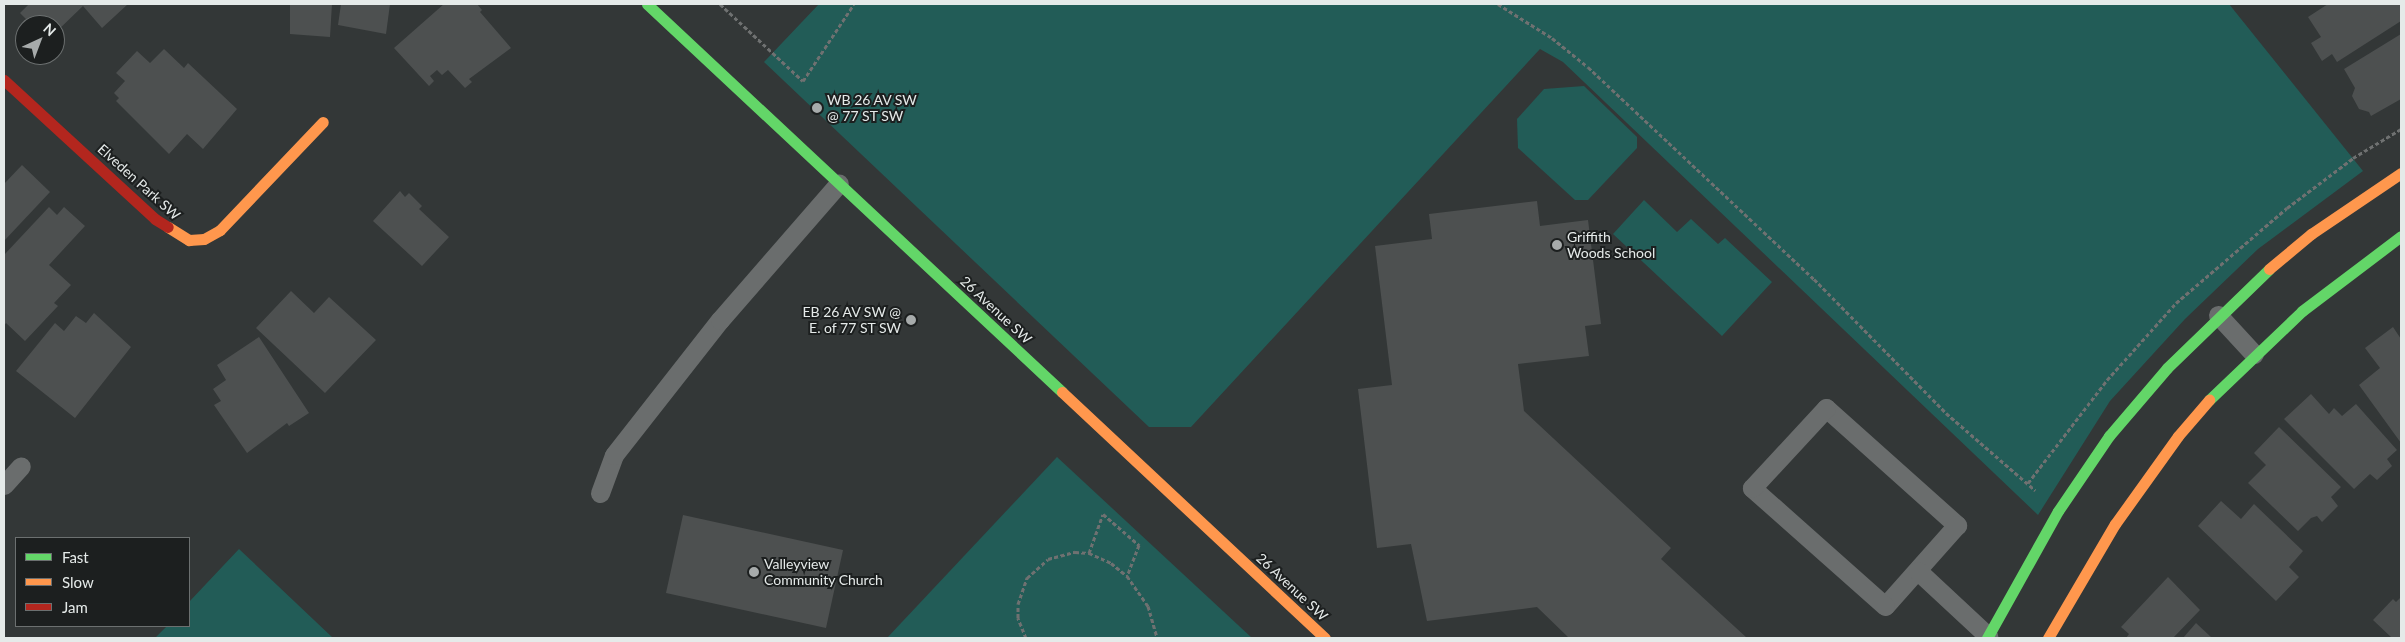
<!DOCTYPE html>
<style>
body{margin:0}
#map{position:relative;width:2405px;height:642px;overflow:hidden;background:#333737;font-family:Lato,sans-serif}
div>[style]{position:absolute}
.green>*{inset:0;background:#225c57}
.building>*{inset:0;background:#4d5050}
.path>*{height:3px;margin-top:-1.5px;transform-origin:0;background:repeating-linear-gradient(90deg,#6f7171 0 4px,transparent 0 6.5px)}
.lane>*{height:19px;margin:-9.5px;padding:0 9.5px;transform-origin:9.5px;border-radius:9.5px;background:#6a6d6d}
.fast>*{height:11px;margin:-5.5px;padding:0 5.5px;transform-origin:5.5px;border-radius:5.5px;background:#63d668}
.slow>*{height:11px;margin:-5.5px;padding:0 5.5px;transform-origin:5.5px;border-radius:5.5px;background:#ff974d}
.jam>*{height:11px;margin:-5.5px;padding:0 5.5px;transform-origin:5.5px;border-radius:5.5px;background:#b3261e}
.dots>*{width:14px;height:14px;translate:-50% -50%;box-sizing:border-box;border:2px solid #1c1f1f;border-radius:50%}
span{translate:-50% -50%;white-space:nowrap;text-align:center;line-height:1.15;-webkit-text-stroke:4px #1c1f1f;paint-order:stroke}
.poi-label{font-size:14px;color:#e5eae9}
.left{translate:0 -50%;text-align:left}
.right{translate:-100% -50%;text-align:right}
.street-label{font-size:14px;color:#e5eae9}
.frame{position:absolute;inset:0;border:5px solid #e5eae9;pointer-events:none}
.legend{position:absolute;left:15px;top:537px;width:175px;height:90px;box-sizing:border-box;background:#1c1f1f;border:1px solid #6c7070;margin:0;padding:6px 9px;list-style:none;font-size:15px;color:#e5eae9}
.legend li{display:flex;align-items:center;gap:10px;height:25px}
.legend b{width:25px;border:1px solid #6c7070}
.north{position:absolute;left:15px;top:15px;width:50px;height:50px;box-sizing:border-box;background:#1c1f1f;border:1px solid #6c7070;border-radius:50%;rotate:43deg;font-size:14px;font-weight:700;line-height:20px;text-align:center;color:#e5eae9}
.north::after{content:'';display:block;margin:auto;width:18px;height:22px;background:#a7abab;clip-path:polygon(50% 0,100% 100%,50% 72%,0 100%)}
</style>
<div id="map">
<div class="green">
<div style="clip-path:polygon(819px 4px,2229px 4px,2363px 171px,2258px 249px,2185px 319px,2110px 401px,2038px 515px,1563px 62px,1540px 49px,1191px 427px,1149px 427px,764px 62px)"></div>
<div style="clip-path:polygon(1584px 86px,1637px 137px,1637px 148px,1588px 200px,1575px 200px,1518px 148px,1517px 119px,1544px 89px)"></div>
<div style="clip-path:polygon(1644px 200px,1677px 232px,1691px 219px,1718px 244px,1725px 238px,1772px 282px,1722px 336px,1613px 234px)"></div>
<div style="clip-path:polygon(1057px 457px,1252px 638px,887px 638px)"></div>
<div style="clip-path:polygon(239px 549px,333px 638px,155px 638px,167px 626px,189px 626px,189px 602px)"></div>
</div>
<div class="building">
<div style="clip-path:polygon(29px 4px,128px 4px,102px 28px,83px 6px,55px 33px,55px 25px,32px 25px,20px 13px)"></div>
<div style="clip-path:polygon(290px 4px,332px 4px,330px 37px,290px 34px)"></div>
<div style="clip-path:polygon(341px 4px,390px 4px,386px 34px,338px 25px)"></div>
<div style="clip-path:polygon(444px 4px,477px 4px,482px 10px,480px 12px,511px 48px,469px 79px,472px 82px,465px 88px,448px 70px,442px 75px,437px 70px,430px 76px,434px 81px,429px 86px,394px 48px)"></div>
<div style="clip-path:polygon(2328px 4px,2401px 4px,2401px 21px,2337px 62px,2332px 54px,2322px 61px,2311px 43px,2321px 37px,2308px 17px)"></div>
<div style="clip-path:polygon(2401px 34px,2401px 99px,2371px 116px,2369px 112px,2359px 109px,2352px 96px,2355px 88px,2344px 69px)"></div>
<div style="clip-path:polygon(164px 49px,184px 68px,188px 63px,237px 109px,203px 149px,187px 134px,169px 154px,116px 101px,119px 98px,114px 93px,125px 81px,116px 73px,137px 51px,150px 63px)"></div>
<div style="clip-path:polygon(22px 165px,50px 192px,4px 241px,4px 184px)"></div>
<div style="clip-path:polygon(400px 191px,405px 197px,409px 193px,422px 206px,419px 209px,449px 237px,422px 266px,373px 221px)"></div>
<div style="clip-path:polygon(1537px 201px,1540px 226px,1588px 220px,1601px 324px,1585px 326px,1589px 356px,1518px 364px,1524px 411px,1671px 548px,1661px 559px,1747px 638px,1569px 638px,1537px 607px,1427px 621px,1411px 544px,1377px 548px,1358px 389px,1392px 385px,1375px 246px,1432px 239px,1429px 214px)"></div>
<div style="clip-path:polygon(49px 207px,57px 215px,64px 207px,85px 226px,49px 265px,71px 285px,54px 303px,58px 306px,25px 341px,6px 323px,4px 326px,4px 255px)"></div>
<div style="clip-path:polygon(291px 291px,314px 313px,329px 297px,376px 340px,325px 393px,256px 328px)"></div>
<div style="clip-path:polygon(94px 313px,131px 347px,75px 418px,16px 371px,55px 323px,64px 331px,76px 316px,86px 323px)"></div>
<div style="clip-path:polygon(2393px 327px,2401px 339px,2401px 443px,2359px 385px,2380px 368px,2365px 348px)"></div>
<div style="clip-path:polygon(259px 337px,309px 413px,289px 426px,287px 423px,247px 453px,214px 405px,221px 401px,213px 389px,226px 380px,217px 365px)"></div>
<div style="clip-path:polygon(2311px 394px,2329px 414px,2334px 408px,2342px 416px,2356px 404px,2397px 450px,2387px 459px,2392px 466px,2377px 480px,2370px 474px,2354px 489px,2284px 419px)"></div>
<div style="clip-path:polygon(2279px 427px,2341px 487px,2331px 497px,2338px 506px,2322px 522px,2317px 516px,2311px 518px,2298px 531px,2248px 483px,2266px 465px,2254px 453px)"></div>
<div style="clip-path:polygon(2221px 501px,2241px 519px,2254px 504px,2303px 551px,2289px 567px,2299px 577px,2276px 601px,2198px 526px)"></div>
<div style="clip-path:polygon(683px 515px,843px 550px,826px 628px,666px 593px)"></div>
<div style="clip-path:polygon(2168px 577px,2200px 610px,2173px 638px,2126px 638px,2129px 634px,2121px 627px)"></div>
<div style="clip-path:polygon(2401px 597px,2401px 638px,2392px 638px,2373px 620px,2393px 599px,2396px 602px)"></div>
<div style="clip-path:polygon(2196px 623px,2212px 638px,2183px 638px)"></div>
</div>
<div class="path">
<div style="left:720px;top:4px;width:113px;rotate:42.9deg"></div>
<div style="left:803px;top:81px;width:92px;rotate:-56.5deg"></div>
<div style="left:1498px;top:4px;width:64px;rotate:32.2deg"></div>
<div style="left:1552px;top:38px;width:46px;rotate:38.9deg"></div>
<div style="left:1588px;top:67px;width:310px;rotate:43.2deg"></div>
<div style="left:1814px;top:279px;width:188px;rotate:45.4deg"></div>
<div style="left:1946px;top:413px;width:118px;rotate:40.9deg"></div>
<div style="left:2028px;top:483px;width:130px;rotate:-52.5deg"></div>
<div style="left:2107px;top:380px;width:103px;rotate:-48.1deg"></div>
<div style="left:2176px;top:303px;width:146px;rotate:-40.6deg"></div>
<div style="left:2287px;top:208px;width:83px;rotate:-37.1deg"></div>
<div style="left:2353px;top:158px;width:56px;rotate:-31.1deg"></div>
<div style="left:1089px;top:553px;width:41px;rotate:-70.3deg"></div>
<div style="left:1103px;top:514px;width:48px;rotate:40.7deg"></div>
<div style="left:1139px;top:545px;width:33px;rotate:111deg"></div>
<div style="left:1026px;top:638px;width:22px;rotate:-112deg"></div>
<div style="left:1018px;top:618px;width:14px;rotate:-90deg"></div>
<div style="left:1018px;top:604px;width:28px;rotate:-71deg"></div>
<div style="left:1027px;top:578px;width:28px;rotate:-42deg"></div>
<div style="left:1048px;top:559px;width:28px;rotate:-15deg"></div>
<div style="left:1075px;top:552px;width:14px;rotate:4deg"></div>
<div style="left:1089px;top:553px;width:24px;rotate:24deg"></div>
<div style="left:1111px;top:563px;width:21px;rotate:39deg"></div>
<div style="left:1127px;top:576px;width:37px;rotate:55deg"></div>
<div style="left:1148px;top:606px;width:33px;rotate:74deg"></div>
</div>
<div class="lane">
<div style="left:2218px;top:315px;width:53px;rotate:47.3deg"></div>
<div style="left:1826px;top:408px;width:176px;rotate:41.8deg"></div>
<div style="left:1957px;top:525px;width:108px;rotate:131.6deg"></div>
<div style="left:1885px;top:606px;width:178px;rotate:-138.4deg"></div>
<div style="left:1752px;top:488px;width:109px;rotate:-47.2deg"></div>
<div style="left:4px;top:485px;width:25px;rotate:-48deg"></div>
<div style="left:600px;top:493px;width:40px;rotate:-69.8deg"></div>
<div style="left:614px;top:455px;width:172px;rotate:-51.9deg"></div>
<div style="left:720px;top:320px;width:181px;rotate:-49deg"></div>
<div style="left:1918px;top:571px;width:96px;rotate:42.9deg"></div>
</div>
<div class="fast">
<div style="left:647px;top:4px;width:568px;rotate:43.07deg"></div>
<div style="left:2209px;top:400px;width:129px;rotate:-43.7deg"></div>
<div style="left:2302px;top:311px;width:124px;rotate:-37.1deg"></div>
<div style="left:1987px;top:638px;width:145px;rotate:-60.8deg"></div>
<div style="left:2058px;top:511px;width:91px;rotate:-55.8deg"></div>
<div style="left:2109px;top:436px;width:89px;rotate:-49.5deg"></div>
<div style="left:2167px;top:368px;width:142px;rotate:-44.1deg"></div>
</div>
<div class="slow">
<div style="left:168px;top:227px;width:25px;rotate:32deg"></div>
<div style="left:189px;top:240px;width:15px;rotate:-4deg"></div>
<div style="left:204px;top:239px;width:18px;rotate:-29deg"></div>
<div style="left:220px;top:230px;width:149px;rotate:-46.4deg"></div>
<div style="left:2269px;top:269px;width:55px;rotate:-39.8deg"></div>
<div style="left:2311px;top:234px;width:109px;rotate:-34.1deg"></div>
<div style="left:1062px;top:392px;width:360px;rotate:43.1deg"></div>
<div style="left:2048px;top:638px;width:132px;rotate:-59.6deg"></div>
<div style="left:2115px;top:524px;width:108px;rotate:-54.4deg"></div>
<div style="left:2178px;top:436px;width:48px;rotate:-49.3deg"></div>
</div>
<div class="jam">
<div style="left:4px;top:80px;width:205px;rotate:42.6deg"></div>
<div style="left:155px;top:219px;width:15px;rotate:32deg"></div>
</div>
<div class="dots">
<div style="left:817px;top:108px;background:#a7abab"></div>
<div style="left:1557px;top:245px;background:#a7abab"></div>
<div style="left:911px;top:320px;background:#a7abab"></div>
<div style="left:754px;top:572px;background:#a7abab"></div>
</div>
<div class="poi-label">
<span class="left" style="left:827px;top:108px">WB 26 AV SW<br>@ 77 ST SW</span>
<span class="left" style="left:1567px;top:245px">Griffith<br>Woods School</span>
<span class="right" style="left:901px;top:320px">EB 26 AV SW @<br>E. of 77 ST SW</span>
<span class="left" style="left:764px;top:572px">Valleyview<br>Community Church</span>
</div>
<div class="street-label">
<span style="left:139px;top:182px;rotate:42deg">Elveden Park SW</span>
<span style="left:996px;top:310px;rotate:43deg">26 Avenue SW</span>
<span style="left:1292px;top:587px;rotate:43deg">26 Avenue SW</span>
</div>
<div class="frame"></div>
<ul class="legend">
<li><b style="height:6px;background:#63d668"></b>Fast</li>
<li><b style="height:6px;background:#ff974d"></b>Slow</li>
<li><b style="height:6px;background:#b3261e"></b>Jam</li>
</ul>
<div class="north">N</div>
</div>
